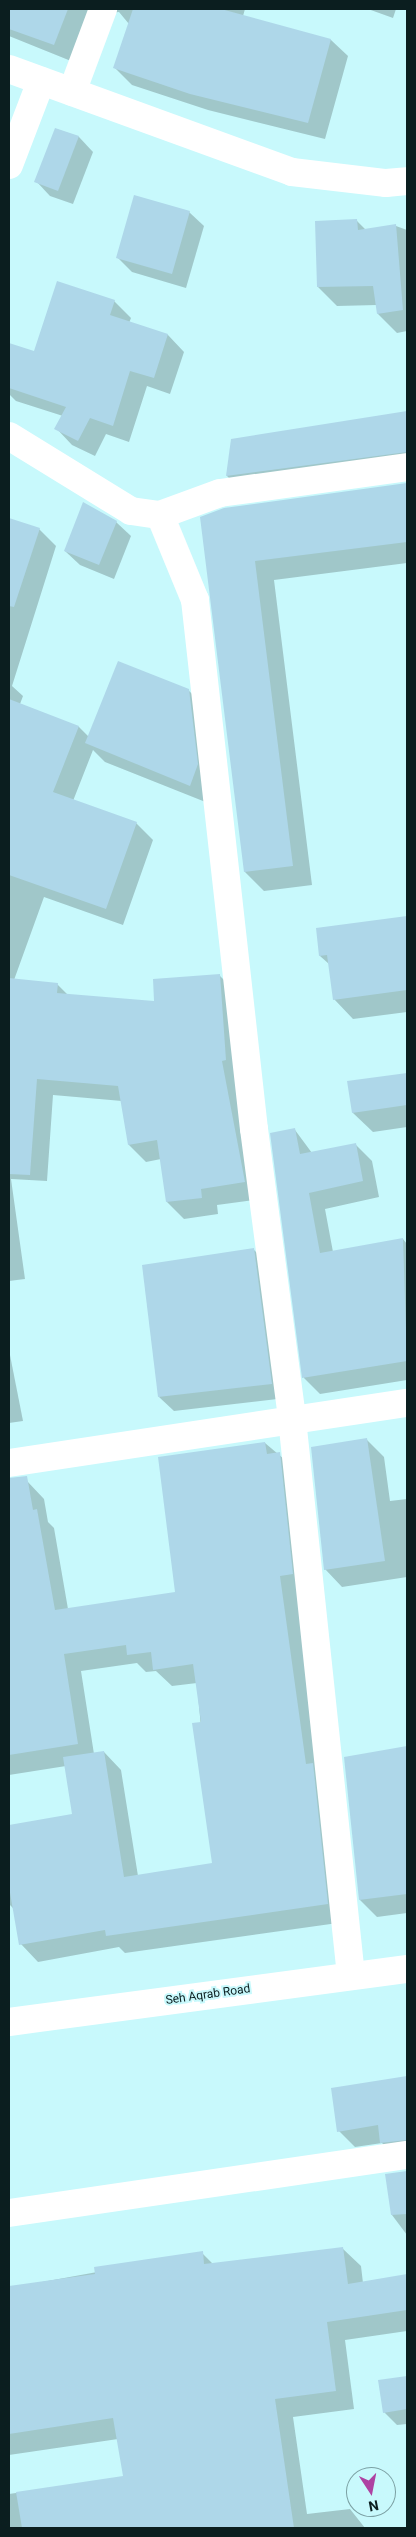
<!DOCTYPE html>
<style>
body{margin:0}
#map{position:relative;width:416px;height:2537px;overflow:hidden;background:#c8f9fc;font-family:Roboto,sans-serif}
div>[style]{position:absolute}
.shadow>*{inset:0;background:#0003}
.building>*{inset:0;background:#aed7e9}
.minor>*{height:28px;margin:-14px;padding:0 14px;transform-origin:14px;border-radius:14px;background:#fff}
.highway>*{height:28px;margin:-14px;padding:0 14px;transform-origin:14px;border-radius:14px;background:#fff}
span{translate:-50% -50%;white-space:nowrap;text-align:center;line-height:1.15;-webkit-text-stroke:4px #c8f9fc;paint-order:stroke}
.street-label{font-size:12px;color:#0b1e1f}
.frame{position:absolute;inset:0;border:10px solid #0b1e1f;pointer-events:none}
.north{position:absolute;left:346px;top:2467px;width:50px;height:50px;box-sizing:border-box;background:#c8f9fc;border:1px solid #7ca1a4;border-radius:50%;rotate:169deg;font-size:14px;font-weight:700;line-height:20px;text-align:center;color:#0b1e1f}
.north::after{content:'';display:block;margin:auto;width:18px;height:22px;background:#ae42a2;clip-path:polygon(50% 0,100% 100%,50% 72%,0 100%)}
</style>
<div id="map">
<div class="shadow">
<div style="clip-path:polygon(9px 9px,245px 9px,243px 16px,331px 40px,348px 56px,325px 139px,208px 110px,132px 85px,115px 68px,129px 24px,119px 12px,110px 13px,71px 61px,9px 36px)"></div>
<div style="clip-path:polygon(368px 9px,396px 9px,393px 18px)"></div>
<div style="clip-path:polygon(56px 129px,79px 137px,93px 152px,73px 204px,50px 196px,36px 181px)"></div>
<div style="clip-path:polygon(189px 212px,204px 226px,186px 288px,132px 272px,117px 257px)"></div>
<div style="clip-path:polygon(357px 221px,366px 230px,396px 226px,407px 230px,407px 331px,397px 333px,378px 314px,377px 305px,337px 306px,318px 287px)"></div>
<div style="clip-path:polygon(114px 301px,131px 318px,129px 323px,168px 335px,184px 352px,170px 394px,147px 386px,129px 442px,106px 434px,95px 456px,72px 445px,56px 428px,63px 416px,16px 401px,9px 394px,9px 355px,12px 345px,34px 353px)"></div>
<div style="clip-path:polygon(407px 412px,407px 473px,246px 495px,227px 476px,232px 440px)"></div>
<div style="clip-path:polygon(407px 484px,407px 563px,274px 580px,312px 885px,264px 891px,245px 872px,224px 509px)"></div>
<div style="clip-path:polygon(9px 519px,39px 529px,56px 546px,12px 686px,23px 696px,20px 704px,79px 727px,89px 737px,188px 690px,207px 708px,208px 803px,105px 762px,93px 750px,73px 801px,136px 823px,153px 840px,123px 925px,44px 897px,14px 980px,57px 984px,68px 995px,156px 1003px,219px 975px,236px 992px,261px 1199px,217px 1205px,218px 1214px,184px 1219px,167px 1202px,161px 1159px,146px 1162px,129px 1145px,122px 1101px,53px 1095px,47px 1181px,11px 1179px,25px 1279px,9px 1281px)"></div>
<div style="clip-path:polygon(116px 522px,131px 536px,114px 579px,80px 565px,65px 551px)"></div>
<div style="clip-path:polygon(407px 917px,407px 1012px,353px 1019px,334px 999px,329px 964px,320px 956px,317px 929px)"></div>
<div style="clip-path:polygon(407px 1074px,407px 1127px,373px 1132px,353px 1113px,349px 1082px)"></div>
<div style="clip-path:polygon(295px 1130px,312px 1153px,355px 1144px,372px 1161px,379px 1197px,325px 1209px,333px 1252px,403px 1239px,407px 1244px,407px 1380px,320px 1394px,304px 1378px)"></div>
<div style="clip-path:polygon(253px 1249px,268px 1264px,286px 1398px,174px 1411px,159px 1397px)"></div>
<div style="clip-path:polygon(9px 1350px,23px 1421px,9px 1423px)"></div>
<div style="clip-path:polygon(366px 1439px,384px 1457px,390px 1501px,407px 1499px,407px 1577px,342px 1587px,325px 1569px)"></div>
<div style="clip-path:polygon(evenodd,265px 1443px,297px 1470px,345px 1922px,125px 1953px,119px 1947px,38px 1962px,21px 1944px,14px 1909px,9px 1904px,9px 1827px,73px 1815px,66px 1766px,9px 1775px,9px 1484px,27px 1481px,44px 1499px,48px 1522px,54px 1528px,68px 1609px,177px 1593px,265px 1443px,137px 1663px,146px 1672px,156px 1671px,172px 1686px,197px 1683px,213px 1864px,138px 1876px,121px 1770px,104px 1752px,94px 1754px,81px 1671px,137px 1663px)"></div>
<div style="clip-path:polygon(407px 1747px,407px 1913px,377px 1917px,360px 1900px,345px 1758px)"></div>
<div style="clip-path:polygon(407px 2077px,407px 2157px,398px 2159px,382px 2143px,355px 2147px,339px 2131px,332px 2089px)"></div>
<div style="clip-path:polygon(407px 2172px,407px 2235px,392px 2215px,387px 2175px)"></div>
<div style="clip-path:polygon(342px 2248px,361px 2266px,363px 2283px,407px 2276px,407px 2331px,345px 2340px,354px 2409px,293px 2417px,307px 2514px,350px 2509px,365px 2528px,9px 2528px,9px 2494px,124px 2477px,118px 2439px,9px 2455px,9px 2288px,202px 2253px,213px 2264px)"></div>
<div style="clip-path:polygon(407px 2377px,407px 2424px,397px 2425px,384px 2412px,379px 2381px)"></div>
</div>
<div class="building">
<div style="clip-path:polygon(9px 9px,68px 9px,54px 45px,9px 29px)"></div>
<div style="clip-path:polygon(133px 9px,221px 9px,331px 39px,308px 123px,190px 94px,113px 68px)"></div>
<div style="clip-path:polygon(55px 128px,79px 136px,58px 191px,34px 182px)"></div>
<div style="clip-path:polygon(134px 195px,190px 211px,172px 274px,116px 258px)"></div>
<div style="clip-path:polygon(357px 219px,358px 230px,396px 224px,403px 310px,377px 314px,373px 286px,317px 287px,315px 221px)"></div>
<div style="clip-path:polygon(57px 281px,115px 300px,110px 315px,168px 334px,154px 378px,130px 371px,113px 426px,90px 418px,78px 441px,54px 429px,66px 407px,9px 388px,9px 343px,34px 351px)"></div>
<div style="clip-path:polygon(407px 411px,407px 452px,226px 476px,231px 439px)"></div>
<div style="clip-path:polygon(407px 483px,407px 542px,255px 561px,293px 866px,244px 872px,200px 517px,224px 508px)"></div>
<div style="clip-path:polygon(83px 502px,117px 521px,99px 565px,64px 551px)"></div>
<div style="clip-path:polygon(9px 518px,40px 528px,14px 607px,9px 606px)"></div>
<div style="clip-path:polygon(118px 661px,189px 689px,198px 764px,190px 786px,85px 743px)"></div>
<div style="clip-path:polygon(9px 699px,79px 726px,53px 792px,137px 822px,106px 909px,9px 875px)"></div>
<div style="clip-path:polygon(407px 916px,407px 990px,333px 1000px,327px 955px,319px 956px,316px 928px)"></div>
<div style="clip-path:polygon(220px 974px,226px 1060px,222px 1061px,245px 1182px,201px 1189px,202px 1198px,166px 1202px,157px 1140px,128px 1145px,118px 1086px,37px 1079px,30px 1175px,9px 1174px,9px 978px,58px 983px,57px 993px,154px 1001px,153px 979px)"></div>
<div style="clip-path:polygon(407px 1073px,407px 1105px,352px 1113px,347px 1081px)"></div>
<div style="clip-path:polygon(295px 1128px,300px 1154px,356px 1143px,363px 1181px,309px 1193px,320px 1253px,403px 1238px,407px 1361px,302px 1378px,270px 1133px)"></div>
<div style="clip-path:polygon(254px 1248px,272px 1384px,158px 1397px,142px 1265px)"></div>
<div style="clip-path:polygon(367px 1438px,385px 1561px,324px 1570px,311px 1447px)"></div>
<div style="clip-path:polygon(265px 1442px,267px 1454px,280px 1452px,293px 1574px,280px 1576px,306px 1764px,313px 1763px,328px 1904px,106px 1936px,105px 1930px,19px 1945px,9px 1887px,9px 1825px,72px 1814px,63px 1757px,104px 1751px,124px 1877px,212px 1863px,192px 1723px,201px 1722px,193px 1664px,153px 1670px,151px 1652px,127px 1655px,126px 1645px,64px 1654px,78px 1744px,9px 1755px,9px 1478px,27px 1476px,33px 1510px,37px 1509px,55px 1610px,175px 1592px,158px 1457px)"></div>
<div style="clip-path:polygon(407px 1746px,407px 1894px,359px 1900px,344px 1757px)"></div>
<div style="clip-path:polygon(407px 2076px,407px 2140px,380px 2143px,378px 2125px,337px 2132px,331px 2088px)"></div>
<div style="clip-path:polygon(407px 2171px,407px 2214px,391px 2215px,385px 2174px)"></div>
<div style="clip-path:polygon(343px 2247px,348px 2284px,407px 2274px,407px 2310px,327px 2322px,336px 2391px,275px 2399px,294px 2528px,22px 2528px,16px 2492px,123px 2476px,113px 2418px,9px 2434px,9px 2286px,95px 2274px,94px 2267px,203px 2251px,204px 2264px)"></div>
<div style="clip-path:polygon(407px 2376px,407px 2409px,383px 2413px,378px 2380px)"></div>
</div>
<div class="minor">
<div style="left:9px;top:69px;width:301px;rotate:20deg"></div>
<div style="left:292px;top:172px;width:95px;rotate:6.7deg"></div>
<div style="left:386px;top:183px;width:21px;rotate:-5deg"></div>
<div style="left:72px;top:92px;width:89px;rotate:-69.5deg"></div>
<div style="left:9px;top:165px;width:90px;rotate:-69.1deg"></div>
<div style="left:9px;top:436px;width:143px;rotate:31.6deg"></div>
<div style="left:131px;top:511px;width:29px;rotate:8deg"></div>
<div style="left:160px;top:515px;width:64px;rotate:-20.1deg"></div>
<div style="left:220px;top:493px;width:189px;rotate:-7.9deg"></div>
<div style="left:160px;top:515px;width:92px;rotate:67.6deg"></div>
<div style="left:195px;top:600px;width:532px;rotate:83.64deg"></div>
<div style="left:254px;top:1129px;width:292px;rotate:82.5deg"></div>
<div style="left:292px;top:1419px;width:560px;rotate:83.95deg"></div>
<div style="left:9px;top:1463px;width:402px;rotate:-8.6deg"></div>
<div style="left:9px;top:2213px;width:402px;rotate:-8.3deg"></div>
</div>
<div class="highway">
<div style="left:9px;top:2022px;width:402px;rotate:-7.6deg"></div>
</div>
<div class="street-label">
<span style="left:208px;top:1995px;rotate:-8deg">Seh Aqrab Road</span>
</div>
<div class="frame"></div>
<div class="north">N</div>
</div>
